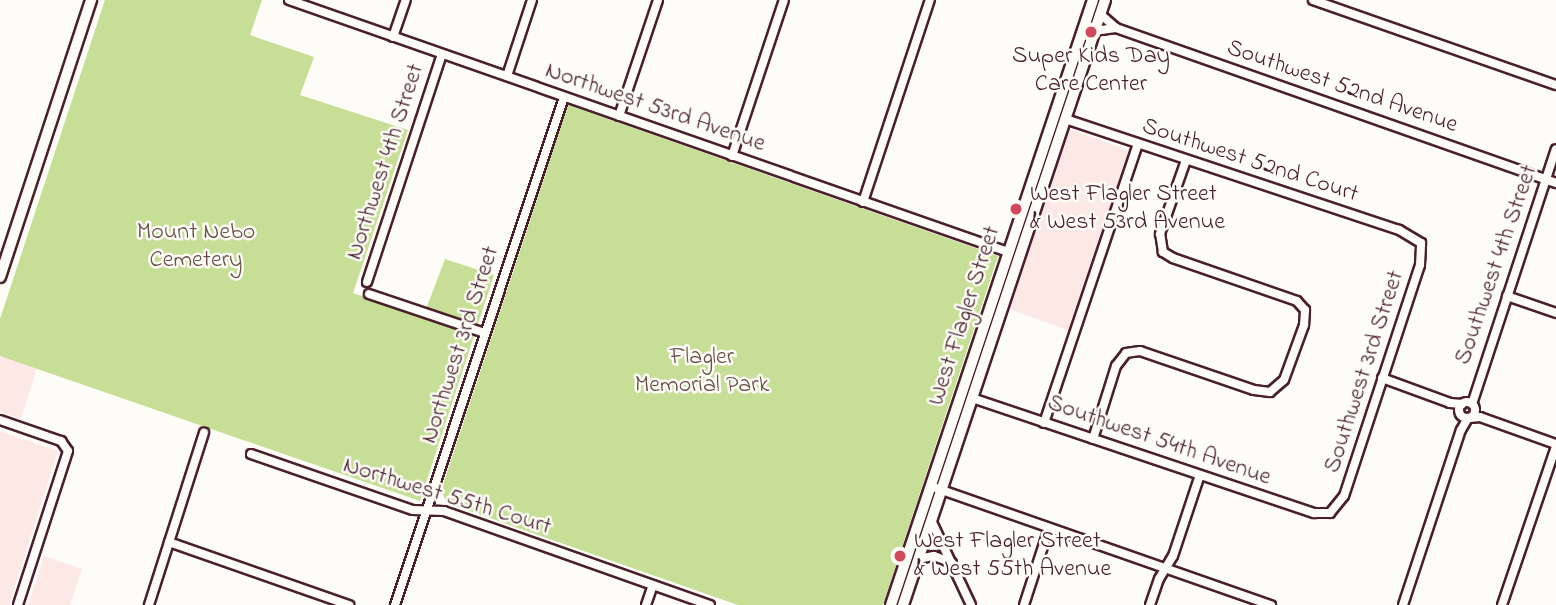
<!DOCTYPE html>
<style>
body{margin:0}
#map{position:relative;width:1556px;height:605px;overflow:hidden;background:#fdfcf7;font-family:"Indie Flower",sans-serif}
div>[style]{position:absolute}
.built>*{inset:0;background:#fce9e5}
.green>*{inset:0;background:#c6de95}
.roads{filter:drop-shadow(2px 0 #4a1f2b) drop-shadow(-2px 0 #4a1f2b) drop-shadow(0 2px #4a1f2b) drop-shadow(0 -2px #4a1f2b)}
.street>*{height:8px;margin:-4px;padding:0 4px;transform-origin:4px;border-radius:4px;background:#fdfcf7}
.street>.ring{margin:-4px;padding:0;box-sizing:content-box;background:none;border:8px solid #fdfcf7;border-radius:50%}
.secondary>*{height:10px;margin:-5px;padding:0 5px;transform-origin:5px;border-radius:5px;background:#fdfcf7}
.dots>*{width:19px;height:19px;translate:-50% -50%;box-sizing:border-box;border:4px solid #fdfcf7;border-radius:50%}
span{translate:-50% -50%;white-space:nowrap;text-align:center;line-height:1.15;-webkit-text-stroke:5px #fdfcf7;paint-order:stroke}
.poi-label{font-size:24px;color:#4a1f2b}
.left{translate:0 -50%;text-align:left}
.street-label{font-size:24px;color:#4a1f2b}
.park-label{font-size:24px;color:#694f46}
</style>
<div id="map">
<div class="built">
<div style="clip-path:polygon(1069px 129px,1131px 151px,1070px 331px,1006px 308px)"></div>
<div style="clip-path:polygon(0 356px,37px 368px,21px 419px,0 412px)"></div>
<div style="clip-path:polygon(0 431px,58px 451px,9px 605px,0 605px)"></div>
<div style="clip-path:polygon(44px 556px,82px 569px,70px 605px,28px 605px)"></div>
</div>
<div class="green">
<div style="clip-path:polygon(105px 0,262px 0,250px 35px,314px 57px,300px 95px,408px 130px,353px 293px,423px 317px,445px 259px,494px 275px,420px 501px,0 356px,0 319px)"></div>
<div style="clip-path:polygon(568px 105px,998px 256px,883px 605px,738px 605px,447px 503px,441px 491px)"></div>
</div>
<div class="roads">
<div class="street">
<div style="left:289px;top:0;width:762px;rotate:19.31deg"></div>
<div style="left:1313px;top:0;width:257px;rotate:19.3deg"></div>
<div style="left:1100px;top:14px;width:21px;rotate:41deg"></div>
<div style="left:1116px;top:28px;width:467px;rotate:19.4deg"></div>
<div style="left:1094px;top:31px;width:22px;rotate:-8deg"></div>
<div style="left:393px;top:37px;width:39px;rotate:-71deg"></div>
<div style="left:507px;top:76px;width:80px;rotate:-71.8deg"></div>
<div style="left:619px;top:116px;width:122px;rotate:-71.4deg"></div>
<div style="left:732px;top:156px;width:164px;rotate:-71.6deg"></div>
<div style="left:863px;top:202px;width:213px;rotate:-71.7deg"></div>
<div style="left:367px;top:282px;width:240px;rotate:-71.8deg"></div>
<div style="left:369px;top:294px;width:122px;rotate:18.6deg"></div>
<div style="left:1507px;top:296px;width:52px;rotate:19.1deg"></div>
<div style="left:1382px;top:378px;width:72px;rotate:20.2deg"></div>
<div style="left:1450px;top:403px;width:12px;rotate:5deg"></div>
<div style="left:972px;top:398px;width:361px;rotate:18.6deg"></div>
<div style="left:1314px;top:513px;width:16px"></div>
<div style="left:1330px;top:513px;width:22px;rotate:-51deg"></div>
<div style="left:1344px;top:496px;width:243px;rotate:-71.8deg"></div>
<div style="left:1420px;top:265px;width:22px;rotate:-87deg"></div>
<div style="left:1421px;top:243px;width:26px;rotate:-149deg"></div>
<div style="left:1399px;top:230px;width:352px;rotate:-161.6deg"></div>
<div class="ring" style="left:1459px;top:402px;width:8px;height:8px"></div>
<div style="left:1472px;top:404px;width:268px;rotate:-71.8deg"></div>
<div style="left:1470px;top:418px;width:10px;rotate:-6deg"></div>
<div style="left:1480px;top:417px;width:81px;rotate:19.6deg"></div>
<div style="left:0;top:420px;width:65px;rotate:19deg"></div>
<div style="left:61px;top:441px;width:12px;rotate:55deg"></div>
<div style="left:68px;top:451px;width:162px;rotate:108deg"></div>
<div style="left:1044px;top:423px;width:294px;rotate:-71.4deg"></div>
<div style="left:1093px;top:439px;width:77px;rotate:-72.5deg"></div>
<div style="left:1116px;top:366px;width:16px;rotate:-52deg"></div>
<div style="left:1126px;top:353px;width:14px;rotate:-8deg"></div>
<div style="left:1140px;top:351px;width:120px;rotate:18.9deg"></div>
<div style="left:1254px;top:390px;width:16px;rotate:7deg"></div>
<div style="left:1270px;top:392px;width:18px;rotate:-41deg"></div>
<div style="left:1284px;top:380px;width:59px;rotate:-70deg"></div>
<div style="left:1304px;top:325px;width:15px;rotate:-86deg"></div>
<div style="left:1305px;top:310px;width:12px;rotate:-132deg"></div>
<div style="left:1297px;top:301px;width:131px;rotate:-160.9deg"></div>
<div style="left:1173px;top:258px;width:12px;rotate:-149deg"></div>
<div style="left:1163px;top:252px;width:18px;rotate:-99deg"></div>
<div style="left:1160px;top:234px;width:78px;rotate:-70.6deg"></div>
<div style="left:251px;top:454px;width:171px;rotate:19.1deg"></div>
<div style="left:413px;top:510px;width:31px;rotate:2deg"></div>
<div style="left:444px;top:511px;width:282px;rotate:19.5deg"></div>
<div style="left:936px;top:488px;width:355px;rotate:19.3deg"></div>
<div style="left:931px;top:520px;width:94px;rotate:64.8deg"></div>
<div style="left:169px;top:542px;width:191px;rotate:19.3deg"></div>
<div style="left:918px;top:559px;width:16px;rotate:-11deg"></div>
<div style="left:934px;top:556px;width:19px;rotate:21deg"></div>
<div style="left:149px;top:605px;width:181px;rotate:-72.3deg"></div>
<div style="left:395px;top:605px;width:535px;rotate:-71.6deg"></div>
<div style="left:646px;top:605px;width:21px;rotate:-71deg"></div>
<div style="left:1024px;top:605px;width:81px;rotate:-72deg"></div>
<div style="left:1150px;top:605px;width:28px;rotate:-71deg"></div>
<div style="left:1159px;top:579px;width:27px;rotate:-59deg"></div>
<div style="left:1173px;top:556px;width:85px;rotate:-71.6deg"></div>
<div style="left:1403px;top:605px;width:184px;rotate:-71.7deg"></div>
<div style="left:1461px;top:430px;width:14px;rotate:-60deg"></div>
<div style="left:1502px;top:605px;width:168px;rotate:-71.2deg"></div>
</div>
<div class="secondary">
<div style="left:0;top:277px;width:292px;rotate:-71.8deg"></div>
<div style="left:891px;top:605px;width:638px;rotate:-71.54deg"></div>
<div style="left:903px;top:605px;width:638px;rotate:-71.54deg"></div>
</div>
</div>
<div class="dots">
<div style="left:1091px;top:32px;background:#d1495b"></div>
<div style="left:1016px;top:209px;background:#d1495b"></div>
<div style="left:900px;top:556px;background:#d1495b"></div>
</div>
<div class="poi-label">
<span style="left:1091px;top:71px">Super Kids Day<br>Care Center</span>
<span class="left" style="left:1030px;top:209px">West Flagler Street<br>&amp; West 53rd Avenue</span>
<span class="left" style="left:914px;top:556px">West Flagler Street<br>&amp; West 55th Avenue</span>
</div>
<div class="street-label">
<span style="left:1342px;top:87px;rotate:19deg">Southwest 52nd Avenue</span>
<span style="left:655px;top:108px;rotate:19deg">Northwest 53rd Avenue</span>
<span style="left:1250px;top:161px;rotate:18deg">Southwest 52nd Court</span>
<span style="left:386px;top:162px;rotate:-72deg">Northwest 4th Street</span>
<span style="left:1497px;top:265px;rotate:-71deg">Southwest 4th Street</span>
<span style="left:965px;top:316px;rotate:-72deg">West Flagler Street</span>
<span style="left:461px;top:345px;rotate:-72deg">Northwest 3rd Street</span>
<span style="left:1365px;top:372px;rotate:-72deg">Southwest 3rd Street</span>
<span style="left:1159px;top:441px;rotate:19deg">Southwest 54th Avenue</span>
<span style="left:447px;top:497px;rotate:17deg">Northwest 55th Court</span>
</div>
<div class="park-label">
<span style="left:196px;top:247px">Mount Nebo<br>Cemetery</span>
<span style="left:702px;top:372px">Flagler<br>Memorial Park</span>
</div>
</div>
